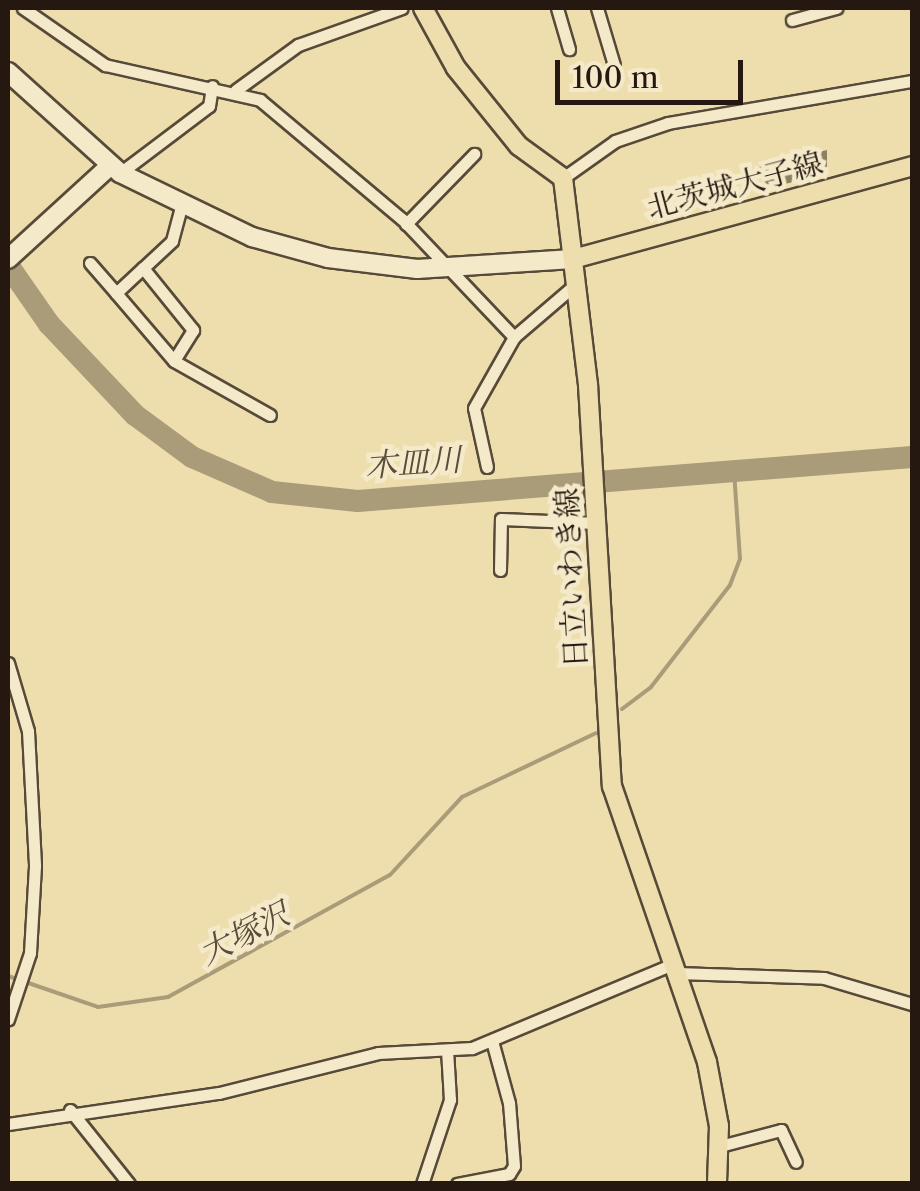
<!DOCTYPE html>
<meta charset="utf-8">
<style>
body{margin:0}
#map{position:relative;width:920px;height:1191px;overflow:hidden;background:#eedeae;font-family:"Libre Caslon Text","Noto Serif JP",serif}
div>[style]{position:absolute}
.stream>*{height:4px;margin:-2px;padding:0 2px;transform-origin:2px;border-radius:2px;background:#aa9b79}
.river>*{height:22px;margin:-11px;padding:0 11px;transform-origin:11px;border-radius:11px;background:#aa9b79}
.building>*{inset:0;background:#8e7f63}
.roads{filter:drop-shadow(2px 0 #574a38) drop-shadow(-2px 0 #574a38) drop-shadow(0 2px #574a38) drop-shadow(0 -2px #574a38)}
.street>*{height:11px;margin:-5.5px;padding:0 5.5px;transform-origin:5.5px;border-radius:5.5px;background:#f4eaca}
.secondary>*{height:18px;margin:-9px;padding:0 9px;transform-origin:9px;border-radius:9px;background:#f4eaca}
.primary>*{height:18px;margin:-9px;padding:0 9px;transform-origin:9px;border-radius:9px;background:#eedeae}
span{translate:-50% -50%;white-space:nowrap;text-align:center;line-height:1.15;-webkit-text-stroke:9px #f4eaca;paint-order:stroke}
.street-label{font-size:30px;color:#251811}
.water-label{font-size:32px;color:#5a4c3b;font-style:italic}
.frame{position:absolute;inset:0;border:10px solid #251811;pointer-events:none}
.scale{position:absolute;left:555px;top:60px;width:188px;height:45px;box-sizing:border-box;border:5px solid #251811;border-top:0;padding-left:12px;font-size:30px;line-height:35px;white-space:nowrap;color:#251811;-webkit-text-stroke:8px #f4eaca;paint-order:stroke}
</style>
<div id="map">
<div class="stream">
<div style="left:622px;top:709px;width:36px;rotate:-37deg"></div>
<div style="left:651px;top:687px;width:129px;rotate:-52.2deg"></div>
<div style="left:730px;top:585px;width:28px;rotate:-69deg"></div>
<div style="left:740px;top:559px;width:87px;rotate:-93.9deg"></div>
<div style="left:8px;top:976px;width:95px;rotate:19deg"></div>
<div style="left:98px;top:1007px;width:71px;rotate:-8.1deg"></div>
<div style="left:168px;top:997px;width:253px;rotate:-28.8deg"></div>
<div style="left:390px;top:875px;width:106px;rotate:-47.3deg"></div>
<div style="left:462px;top:797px;width:148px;rotate:-25.5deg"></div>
</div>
<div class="river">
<div style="left:8px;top:265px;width:72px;rotate:55.2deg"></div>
<div style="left:49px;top:324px;width:125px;rotate:46.6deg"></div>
<div style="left:135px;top:415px;width:71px;rotate:36.4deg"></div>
<div style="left:192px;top:457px;width:87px;rotate:23.6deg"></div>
<div style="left:272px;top:492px;width:86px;rotate:6deg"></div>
<div style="left:358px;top:501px;width:556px;rotate:-4.54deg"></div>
</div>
<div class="building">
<div style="clip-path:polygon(827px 150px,827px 173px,770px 188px,761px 177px,758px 167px)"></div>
</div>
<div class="roads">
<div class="street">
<div style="left:23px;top:8px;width:100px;rotate:34.8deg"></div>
<div style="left:105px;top:65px;width:159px;rotate:12.7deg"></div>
<div style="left:260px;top:100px;width:185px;rotate:40deg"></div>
<div style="left:402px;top:219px;width:163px;rotate:46.5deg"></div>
<div style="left:557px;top:8px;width:43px;rotate:73.7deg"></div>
<div style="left:597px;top:8px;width:59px;rotate:73.4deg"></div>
<div style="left:792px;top:20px;width:46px;rotate:-15.3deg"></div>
<div style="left:236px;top:90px;width:77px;rotate:-36deg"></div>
<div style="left:298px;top:45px;width:110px;rotate:-19.6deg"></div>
<div style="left:120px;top:173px;width:111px;rotate:-37deg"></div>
<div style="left:209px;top:106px;width:20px;rotate:-81deg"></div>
<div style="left:563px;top:178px;width:64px;rotate:-35.4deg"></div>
<div style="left:615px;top:141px;width:56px;rotate:-18.8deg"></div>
<div style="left:668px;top:123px;width:248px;rotate:-9.8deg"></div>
<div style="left:181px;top:207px;width:35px;rotate:105deg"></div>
<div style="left:172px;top:241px;width:40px;rotate:137deg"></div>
<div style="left:143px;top:268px;width:80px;rotate:51.1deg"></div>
<div style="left:193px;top:330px;width:36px;rotate:122deg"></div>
<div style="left:174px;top:361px;width:110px;rotate:29.4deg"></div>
<div style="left:406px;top:224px;width:98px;rotate:-45.8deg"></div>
<div style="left:90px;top:263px;width:40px;rotate:49deg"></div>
<div style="left:116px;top:293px;width:37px;rotate:-43deg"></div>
<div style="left:116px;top:293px;width:89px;rotate:49.5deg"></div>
<div style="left:487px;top:467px;width:60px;rotate:-102.4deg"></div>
<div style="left:474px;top:408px;width:81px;rotate:-60.6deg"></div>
<div style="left:514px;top:337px;width:83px;rotate:-40.6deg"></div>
<div style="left:500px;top:570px;width:51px;rotate:-88.9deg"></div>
<div style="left:501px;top:519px;width:96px;rotate:2.4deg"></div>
<div style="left:8px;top:663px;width:71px;rotate:73.6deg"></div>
<div style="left:28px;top:731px;width:135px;rotate:87deg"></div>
<div style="left:35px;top:866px;width:87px;rotate:93.3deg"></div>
<div style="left:30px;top:953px;width:70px;rotate:108.4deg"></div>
<div style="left:677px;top:973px;width:147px;rotate:1.9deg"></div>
<div style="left:824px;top:978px;width:92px;rotate:16.5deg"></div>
<div style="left:70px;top:1110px;width:95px;rotate:51.4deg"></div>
<div style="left:8px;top:1124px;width:213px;rotate:-8.4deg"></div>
<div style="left:219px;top:1093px;width:164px;rotate:-14.1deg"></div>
<div style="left:378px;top:1053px;width:94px;rotate:-3deg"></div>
<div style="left:472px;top:1048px;width:218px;rotate:-22.7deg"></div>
<div style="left:720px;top:1146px;width:63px;rotate:-14.7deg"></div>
<div style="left:781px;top:1130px;width:35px;rotate:65deg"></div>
<div style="left:422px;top:1184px;width:89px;rotate:-71.6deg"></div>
<div style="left:450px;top:1100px;width:50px;rotate:-93.4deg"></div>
<div style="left:457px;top:1184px;width:53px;rotate:-10.9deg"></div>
<div style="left:509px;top:1174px;width:9px;rotate:-58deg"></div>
<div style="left:514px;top:1166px;width:63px;rotate:-94.5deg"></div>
<div style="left:509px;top:1103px;width:64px;rotate:-105.3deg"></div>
</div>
<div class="secondary">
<div style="left:8px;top:72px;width:151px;rotate:42deg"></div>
<div style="left:120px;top:173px;width:147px;rotate:25.9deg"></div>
<div style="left:252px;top:237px;width:79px;rotate:15.4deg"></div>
<div style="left:328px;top:258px;width:90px;rotate:7deg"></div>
<div style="left:417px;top:269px;width:156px;rotate:-3.7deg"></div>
<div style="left:8px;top:259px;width:139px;rotate:-42.4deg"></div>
</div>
<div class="primary">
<div style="left:423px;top:8px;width:68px;rotate:61.2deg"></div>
<div style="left:456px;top:68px;width:100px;rotate:51.1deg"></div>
<div style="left:519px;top:146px;width:54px;rotate:36deg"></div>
<div style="left:563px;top:178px;width:209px;rotate:83.1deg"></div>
<div style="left:588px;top:385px;width:402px;rotate:86.6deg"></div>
<div style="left:612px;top:786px;width:292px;rotate:71deg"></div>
<div style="left:707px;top:1062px;width:65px;rotate:79.4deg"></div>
<div style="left:719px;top:1126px;width:58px;rotate:92deg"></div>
<div style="left:573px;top:259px;width:352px;rotate:-15.3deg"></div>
</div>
</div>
<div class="street-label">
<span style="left:735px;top:186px;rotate:-15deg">北茨城大子線</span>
<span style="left:572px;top:578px;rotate:-93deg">日立いわき線</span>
</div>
<div class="water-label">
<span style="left:413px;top:463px;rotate:-4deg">木皿川</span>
<span style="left:244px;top:934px;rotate:-27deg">大塚沢</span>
</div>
<div class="frame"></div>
<div class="scale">100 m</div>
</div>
